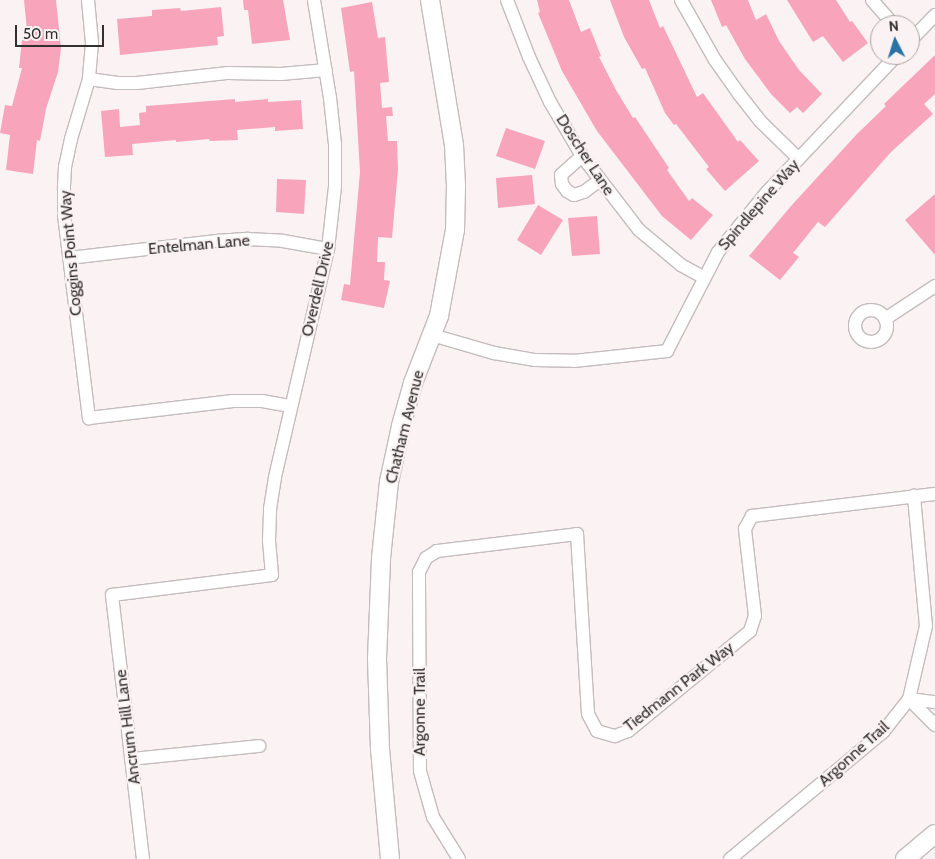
<!DOCTYPE html>
<style>
body{margin:0}
#map{position:relative;width:935px;height:859px;overflow:hidden;background:#faf2f3;font-family:Cabin,sans-serif}
div>[style]{position:absolute}
.building>*{inset:0;background:#f8a5bb}
.roads{filter:drop-shadow(1px 0 #c4bcbe) drop-shadow(-1px 0 #c4bcbe) drop-shadow(0 1px #c4bcbe) drop-shadow(0 -1px #c4bcbe)}
.street>*{height:12px;margin:-6px;padding:0 6px;transform-origin:6px;border-radius:6px;background:#fff}
.street>.ring{margin:-6px;padding:0;box-sizing:content-box;background:none;border:12px solid #fff;border-radius:50%}
.secondary>*{height:18px;margin:-9px;padding:0 9px;transform-origin:9px;border-radius:9px;background:#fff}
span{translate:-50% -50%;white-space:nowrap;text-align:center;line-height:1.15;-webkit-text-stroke:4.5px #faf2f3;paint-order:stroke}
.street-label{font-size:16px;color:#333030}
.north{position:absolute;left:870px;top:15px;width:50px;height:50px;box-sizing:border-box;background:#faf2f3;border:1px solid #aaa4a5;border-radius:50%;rotate:355deg;font-size:14px;font-weight:700;line-height:20px;text-align:center;color:#333030}
.north::after{content:'';display:block;margin:auto;width:18px;height:22px;background:#2773a6;clip-path:polygon(50% 0,100% 100%,50% 72%,0 100%)}
.scale{position:absolute;left:15px;top:25px;width:89px;height:22px;box-sizing:border-box;border:2px solid #333030;border-top:0;padding-left:6px;font-size:15px;line-height:18px;white-space:nowrap;color:#333030;-webkit-text-stroke:4px #faf2f3;paint-order:stroke}
</style>
<div id="map">
<div class="building">
<div style="clip-path:polygon(24px 0,56px 0,61px 48px,58px 72px,46px 109px,40px 141px,37px 140px,33px 174px,6px 170px,10px 135px,0 133px,5px 105px,12px 106px,22px 68px,19px 68px,22px 40px,28px 41px)"></div>
<div style="clip-path:polygon(243px 0,283px 0,290px 40px,252px 44px,248px 10px,244px 10px)"></div>
<div style="clip-path:polygon(537px 0,569px 0,581px 32px,590px 28px,601px 56px,599px 57px,616px 90px,633px 118px,635px 117px,669px 168px,667px 170px,689px 201px,692px 198px,713px 215px,691px 240px,662px 216px,597px 131px,562px 71px,538px 13px,540px 12px)"></div>
<div style="clip-path:polygon(610px 0,649px 0,660px 28px,663px 26px,697px 97px,703px 93px,738px 142px,740px 140px,759px 161px,725px 191px,706px 169px,709px 167px,676px 124px,674px 125px,665px 113px,645px 68px,642px 69px,624px 37px)"></div>
<div style="clip-path:polygon(711px 0,748px 0,756px 20px,766px 14px,779px 41px,799px 70px,822px 94px,803px 113px,797px 107px,790px 113px,771px 94px,745px 59px,726px 25px,722px 27px)"></div>
<div style="clip-path:polygon(787px 0,836px 0,850px 22px,852px 21px,868px 43px,843px 62px,823px 36px,813px 42px)"></div>
<div style="clip-path:polygon(372px 2px,378px 38px,385px 37px,389px 82px,380px 83px,382px 108px,392px 107px,393px 116px,386px 116px,388px 141px,397px 141px,398px 169px,392px 238px,378px 237px,377px 262px,385px 262px,384px 280px,390px 281px,384px 308px,341px 300px,344px 284px,350px 285px,360px 172px,354px 71px,350px 72px,341px 8px)"></div>
<div style="clip-path:polygon(221px 7px,224px 36px,217px 37px,218px 45px,120px 55px,117px 19px,152px 16px,152px 10px,180px 8px,181px 11px)"></div>
<div style="clip-path:polygon(935px 55px,935px 94px,924px 104px,933px 114px,891px 152px,825px 227px,818px 222px,793px 253px,799px 257px,780px 280px,749px 256px,791px 206px,857px 134px,886px 106px,884px 104px)"></div>
<div style="clip-path:polygon(235px 99px,235px 102px,268px 99px,268px 102px,301px 100px,303px 129px,275px 131px,275px 127px,237px 130px,238px 140px,210px 141px,209px 139px,176px 142px,176px 140px,132px 144px,133px 155px,105px 157px,101px 111px,119px 109px,120px 127px,140px 125px,139px 113px,146px 112px,146px 106px)"></div>
<div style="clip-path:polygon(506px 128px,545px 141px,535px 169px,496px 156px)"></div>
<div style="clip-path:polygon(532px 175px,535px 204px,498px 208px,496px 178px)"></div>
<div style="clip-path:polygon(277px 179px,306px 180px,304px 214px,276px 212px)"></div>
<div style="clip-path:polygon(935px 194px,935px 255px,905px 220px)"></div>
<div style="clip-path:polygon(538px 205px,563px 220px,541px 255px,517px 240px)"></div>
<div style="clip-path:polygon(597px 216px,600px 254px,572px 256px,568px 218px)"></div>
</div>
<div class="roads">
<div class="street">
<div style="left:88px;top:0;width:43px;rotate:84.7deg"></div>
<div style="left:92px;top:43px;width:36px;rotate:95deg"></div>
<div style="left:89px;top:79px;width:63px;rotate:106.7deg"></div>
<div style="left:71px;top:139px;width:29px;rotate:102deg"></div>
<div style="left:65px;top:167px;width:22px;rotate:93deg"></div>
<div style="left:64px;top:189px;width:26px;rotate:90deg"></div>
<div style="left:64px;top:215px;width:205px;rotate:83deg"></div>
<div style="left:89px;top:418px;width:145px;rotate:-6.7deg"></div>
<div style="left:233px;top:401px;width:29px"></div>
<div style="left:262px;top:401px;width:29px;rotate:10deg"></div>
<div style="left:507px;top:0;width:61px;rotate:68.9deg"></div>
<div style="left:529px;top:57px;width:50px;rotate:65deg"></div>
<div style="left:550px;top:102px;width:63px;rotate:59.3deg"></div>
<div style="left:582px;top:156px;width:93px;rotate:52.4deg"></div>
<div style="left:639px;top:230px;width:55px;rotate:39.8deg"></div>
<div style="left:681px;top:265px;width:26px;rotate:29deg"></div>
<div style="left:681px;top:0;width:69px;rotate:60.5deg"></div>
<div style="left:715px;top:60px;width:42px;rotate:54.8deg"></div>
<div style="left:739px;top:94px;width:34px;rotate:52deg"></div>
<div style="left:760px;top:121px;width:54px;rotate:44.3deg"></div>
<div style="left:872px;top:0;width:33px;rotate:49deg"></div>
<div style="left:910px;top:41px;width:36px;rotate:-46deg"></div>
<div style="left:89px;top:79px;width:29px;rotate:8deg"></div>
<div style="left:118px;top:83px;width:19px"></div>
<div style="left:137px;top:83px;width:92px;rotate:-6.3deg"></div>
<div style="left:228px;top:73px;width:53px;rotate:1.1deg"></div>
<div style="left:281px;top:74px;width:45px;rotate:-5.1deg"></div>
<div style="left:582px;top:156px;width:28px;rotate:138deg"></div>
<div style="left:561px;top:175px;width:9px;rotate:84deg"></div>
<div style="left:562px;top:184px;width:9px;rotate:54deg"></div>
<div style="left:567px;top:191px;width:8px;rotate:30deg"></div>
<div style="left:574px;top:195px;width:10px;rotate:-17deg"></div>
<div style="left:584px;top:192px;width:20px;rotate:-37deg"></div>
<div style="left:69px;top:258px;width:149px;rotate:-6.6deg"></div>
<div style="left:217px;top:241px;width:31px;rotate:-4deg"></div>
<div style="left:248px;top:239px;width:35px;rotate:3deg"></div>
<div style="left:283px;top:241px;width:46px;rotate:10.1deg"></div>
<div class="ring" style="left:855px;top:310px;width:20px;height:20px"></div>
<div style="left:885px;top:319px;width:60px;rotate:-33.4deg"></div>
<div style="left:432px;top:335px;width:65px;rotate:16.2deg"></div>
<div style="left:494px;top:353px;width:42px;rotate:9.7deg"></div>
<div style="left:535px;top:360px;width:39px;rotate:1deg"></div>
<div style="left:574px;top:361px;width:94px;rotate:-6.1deg"></div>
<div style="left:667px;top:351px;width:111px;rotate:-62.7deg"></div>
<div style="left:718px;top:252px;width:79px;rotate:-50.7deg"></div>
<div style="left:768px;top:191px;width:187px;rotate:-46.5deg"></div>
<div style="left:909px;top:699px;width:37px;rotate:45deg"></div>
<div style="left:909px;top:699px;width:26px;rotate:7deg"></div>
<div style="left:131px;top:759px;width:129px;rotate:-5.8deg"></div>
<div style="left:143px;top:859px;width:266px;rotate:-96.7deg"></div>
<div style="left:112px;top:595px;width:161px;rotate:-7.1deg"></div>
<div style="left:272px;top:575px;width:34px;rotate:-95deg"></div>
<div style="left:269px;top:541px;width:32px;rotate:-88deg"></div>
<div style="left:270px;top:509px;width:32px;rotate:-81deg"></div>
<div style="left:275px;top:477px;width:234px;rotate:-76.9deg"></div>
<div style="left:328px;top:249px;width:62px;rotate:-83.6deg"></div>
<div style="left:335px;top:187px;width:43px;rotate:-90deg"></div>
<div style="left:335px;top:144px;width:46px;rotate:-96.2deg"></div>
<div style="left:330px;top:98px;width:99px;rotate:-99.3deg"></div>
<div style="left:459px;top:859px;width:49px;rotate:-121.8deg"></div>
<div style="left:433px;top:817px;width:48px;rotate:-105.8deg"></div>
<div style="left:420px;top:771px;width:199px;rotate:-90.3deg"></div>
<div style="left:419px;top:572px;width:16px;rotate:-63deg"></div>
<div style="left:426px;top:558px;width:13px;rotate:-32deg"></div>
<div style="left:437px;top:551px;width:141px;rotate:-6.9deg"></div>
<div style="left:577px;top:534px;width:180px;rotate:86.5deg"></div>
<div style="left:588px;top:714px;width:19px;rotate:62deg"></div>
<div style="left:597px;top:731px;width:19px;rotate:16deg"></div>
<div style="left:615px;top:736px;width:14px;rotate:-21deg"></div>
<div style="left:628px;top:731px;width:158px;rotate:-39.3deg"></div>
<div style="left:750px;top:631px;width:16px;rotate:-72deg"></div>
<div style="left:755px;top:616px;width:88px;rotate:-96.6deg"></div>
<div style="left:745px;top:529px;width:15px;rotate:-62deg"></div>
<div style="left:752px;top:516px;width:184px;rotate:-6.9deg"></div>
<div style="left:730px;top:859px;width:199px;rotate:-39.7deg"></div>
<div style="left:883px;top:732px;width:42px;rotate:-51.8deg"></div>
<div style="left:909px;top:699px;width:75px;rotate:-76.9deg"></div>
<div style="left:926px;top:626px;width:131px;rotate:-95.3deg"></div>
</div>
<div class="secondary">
<div style="left:390px;top:859px;width:110px;rotate:-95.2deg"></div>
<div style="left:380px;top:749px;width:90px;rotate:-91.9deg"></div>
<div style="left:377px;top:659px;width:101px;rotate:-87.7deg"></div>
<div style="left:381px;top:558px;width:76px;rotate:-84deg"></div>
<div style="left:389px;top:482px;width:57px;rotate:-77.9deg"></div>
<div style="left:401px;top:426px;width:45px;rotate:-74.4deg"></div>
<div style="left:413px;top:383px;width:72px;rotate:-68.8deg"></div>
<div style="left:439px;top:316px;width:87px;rotate:-79.5deg"></div>
<div style="left:455px;top:230px;width:44px;rotate:-88.7deg"></div>
<div style="left:456px;top:186px;width:41px;rotate:-92.8deg"></div>
<div style="left:454px;top:145px;width:147px;rotate:-99.4deg"></div>
<div style="left:905px;top:859px;width:39px;rotate:-40deg"></div>
</div>
</div>
<div class="street-label">
<span style="left:585px;top:155px;rotate:57deg">Doscher Lane</span>
<span style="left:759px;top:205px;rotate:-49deg">Spindlepine Way</span>
<span style="left:199px;top:245px;rotate:-5deg">Entelman Lane</span>
<span style="left:71px;top:253px;rotate:-95deg">Coggins Point Way</span>
<span style="left:318px;top:289px;rotate:-77deg">Overdell Drive</span>
<span style="left:405px;top:427px;rotate:-76deg">Chatham Avenue</span>
<span style="left:679px;top:687px;rotate:-38deg">Tiedmann Park Way</span>
<span style="left:420px;top:712px;rotate:-90deg">Argonne Trail</span>
<span style="left:128px;top:727px;rotate:-97deg">Ancrum Hill Lane</span>
<span style="left:854px;top:754px;rotate:-42deg">Argonne Trail</span>
</div>
<div class="north">N</div>
<div class="scale">50 m</div>
</div>
